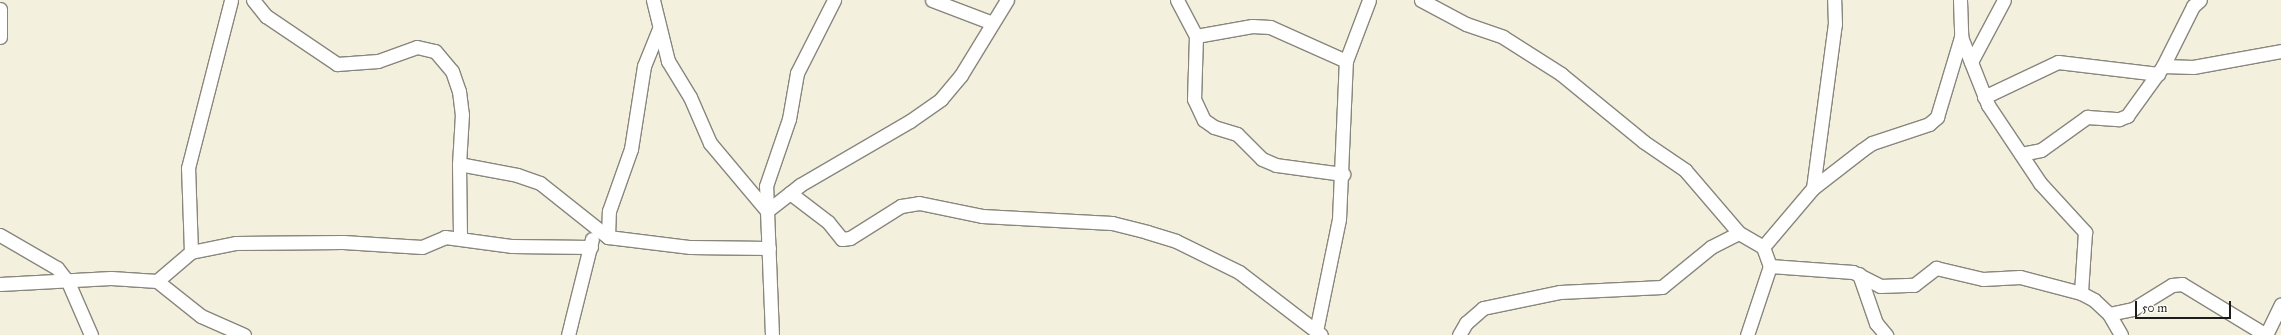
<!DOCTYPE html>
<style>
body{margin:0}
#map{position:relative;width:2281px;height:335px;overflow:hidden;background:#f4f0de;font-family:"IM FELL Great Primer",serif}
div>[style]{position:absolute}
.roads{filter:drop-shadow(1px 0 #88867d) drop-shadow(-1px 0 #88867d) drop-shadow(0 1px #88867d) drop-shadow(0 -1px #88867d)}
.street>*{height:13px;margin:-6.5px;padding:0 6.5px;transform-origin:6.5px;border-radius:6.5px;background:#fff}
span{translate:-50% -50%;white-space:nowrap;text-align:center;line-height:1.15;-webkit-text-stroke:3.5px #fdfcf7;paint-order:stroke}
.scale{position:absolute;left:2135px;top:301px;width:96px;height:18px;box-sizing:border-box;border:2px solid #1c1c1c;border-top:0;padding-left:5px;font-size:12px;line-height:14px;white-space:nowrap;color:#1c1c1c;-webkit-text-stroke:3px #fdfcf7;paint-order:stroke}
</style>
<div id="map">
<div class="roads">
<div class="street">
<div style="left:253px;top:0;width:21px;rotate:51deg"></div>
<div style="left:266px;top:16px;width:86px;rotate:34.1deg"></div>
<div style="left:337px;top:64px;width:41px;rotate:-4.2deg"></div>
<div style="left:378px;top:61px;width:41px;rotate:-19.7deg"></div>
<div style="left:417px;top:47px;width:18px;rotate:13deg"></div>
<div style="left:435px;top:51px;width:26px;rotate:50deg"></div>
<div style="left:452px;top:71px;width:21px;rotate:71deg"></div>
<div style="left:459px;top:91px;width:23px;rotate:83deg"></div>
<div style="left:462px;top:114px;width:50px;rotate:93.4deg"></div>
<div style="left:459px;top:164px;width:59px;rotate:10.7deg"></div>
<div style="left:517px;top:175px;width:24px;rotate:19deg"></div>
<div style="left:540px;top:183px;width:87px;rotate:38.5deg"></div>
<div style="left:608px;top:237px;width:83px;rotate:7deg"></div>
<div style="left:690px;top:247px;width:79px;rotate:0.7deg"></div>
<div style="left:653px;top:0;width:63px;rotate:76.2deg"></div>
<div style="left:668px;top:61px;width:42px;rotate:58.6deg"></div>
<div style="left:690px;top:97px;width:50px;rotate:66.5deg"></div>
<div style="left:710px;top:143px;width:89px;rotate:50deg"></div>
<div style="left:932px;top:0;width:62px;rotate:20.8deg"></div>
<div style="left:1177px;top:0;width:41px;rotate:62.2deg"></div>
<div style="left:1196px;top:36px;width:63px;rotate:91.8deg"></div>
<div style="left:1194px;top:99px;width:23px;rotate:65deg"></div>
<div style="left:1204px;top:120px;width:12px;rotate:35deg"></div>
<div style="left:1214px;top:127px;width:24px;rotate:17deg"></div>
<div style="left:1237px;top:134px;width:35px;rotate:45deg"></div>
<div style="left:1262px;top:159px;width:15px;rotate:23deg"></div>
<div style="left:1276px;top:165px;width:68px;rotate:7.7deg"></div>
<div style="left:1421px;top:0;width:51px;rotate:28.1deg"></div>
<div style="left:1466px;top:24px;width:39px;rotate:19deg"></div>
<div style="left:1503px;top:37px;width:69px;rotate:32.5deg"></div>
<div style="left:1561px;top:74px;width:107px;rotate:39.3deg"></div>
<div style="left:1644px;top:142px;width:50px;rotate:34.3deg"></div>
<div style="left:1685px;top:170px;width:83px;rotate:49.4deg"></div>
<div style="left:1739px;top:233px;width:28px;rotate:30deg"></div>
<div style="left:1763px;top:247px;width:20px;rotate:70deg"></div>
<div style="left:1770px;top:266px;width:73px;rotate:108.4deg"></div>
<div style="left:1960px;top:0;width:37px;rotate:88deg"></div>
<div style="left:1961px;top:37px;width:73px;rotate:68.3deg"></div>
<div style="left:1988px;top:105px;width:94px;rotate:56.3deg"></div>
<div style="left:2040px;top:183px;width:67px;rotate:47.4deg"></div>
<div style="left:2085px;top:232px;width:61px;rotate:93.8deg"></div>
<div style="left:0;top:9px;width:28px;rotate:90deg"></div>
<div style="left:1196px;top:36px;width:57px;rotate:-10.1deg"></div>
<div style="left:1252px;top:26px;width:18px;rotate:3deg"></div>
<div style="left:1270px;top:27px;width:83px;rotate:24.1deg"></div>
<div style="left:1971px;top:62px;width:70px;rotate:-62deg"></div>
<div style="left:2163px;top:66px;width:30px;rotate:2deg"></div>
<div style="left:2193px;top:67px;width:89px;rotate:-10.3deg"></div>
<div style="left:1984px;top:97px;width:82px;rotate:-25.3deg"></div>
<div style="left:2058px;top:62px;width:101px;rotate:6.8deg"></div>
<div style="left:2021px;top:154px;width:20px;rotate:-11deg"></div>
<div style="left:2041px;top:150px;width:57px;rotate:-35.7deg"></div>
<div style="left:2087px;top:117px;width:32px;rotate:4deg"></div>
<div style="left:2119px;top:119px;width:9px;rotate:-21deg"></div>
<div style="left:2127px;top:116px;width:62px;rotate:-54.2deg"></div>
<div style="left:2163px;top:66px;width:67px;rotate:-63.4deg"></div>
<div style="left:2193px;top:6px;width:9px;rotate:-41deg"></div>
<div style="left:459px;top:164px;width:74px;rotate:89.2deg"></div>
<div style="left:1813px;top:188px;width:165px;rotate:-82.4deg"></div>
<div style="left:1835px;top:24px;width:24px;rotate:-92deg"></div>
<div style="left:790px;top:193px;width:48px;rotate:37.3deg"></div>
<div style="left:828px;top:222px;width:22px;rotate:51deg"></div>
<div style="left:842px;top:239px;width:8px;rotate:-7deg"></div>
<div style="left:850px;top:238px;width:60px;rotate:-32.1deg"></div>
<div style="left:901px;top:206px;width:18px;rotate:-9deg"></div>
<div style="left:919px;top:203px;width:64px;rotate:11.7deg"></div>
<div style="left:982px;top:216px;width:130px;rotate:3.1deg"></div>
<div style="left:1112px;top:223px;width:36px;rotate:14deg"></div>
<div style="left:1147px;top:232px;width:30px;rotate:17deg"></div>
<div style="left:1176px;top:241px;width:70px;rotate:26.2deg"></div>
<div style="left:1239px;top:272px;width:103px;rotate:37.5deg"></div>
<div style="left:767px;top:211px;width:25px;rotate:-92deg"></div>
<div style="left:766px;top:186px;width:71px;rotate:-71.1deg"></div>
<div style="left:789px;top:119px;width:47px;rotate:-80.1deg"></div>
<div style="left:797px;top:73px;width:82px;rotate:-63.1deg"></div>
<div style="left:0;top:235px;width:66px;rotate:30.1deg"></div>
<div style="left:57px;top:268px;width:18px;rotate:52deg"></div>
<div style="left:68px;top:282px;width:58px;rotate:66.5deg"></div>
<div style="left:608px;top:237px;width:26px;rotate:-88deg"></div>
<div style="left:609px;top:211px;width:66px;rotate:-70.5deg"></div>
<div style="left:631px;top:149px;width:84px;rotate:-81.1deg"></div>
<div style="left:644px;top:66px;width:40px;rotate:-68deg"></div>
<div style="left:1763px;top:247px;width:77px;rotate:-49.7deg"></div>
<div style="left:1813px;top:188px;width:62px;rotate:-37.8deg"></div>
<div style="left:1862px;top:150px;width:12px;rotate:-35deg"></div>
<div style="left:1872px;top:143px;width:60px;rotate:-18.4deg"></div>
<div style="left:1929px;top:124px;width:11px;rotate:-41deg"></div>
<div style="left:1937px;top:117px;width:84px;rotate:-73.3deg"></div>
<div style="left:191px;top:252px;width:46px;rotate:-11.3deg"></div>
<div style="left:236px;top:243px;width:107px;rotate:-0.5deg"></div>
<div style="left:343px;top:242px;width:79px;rotate:3.6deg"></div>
<div style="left:422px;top:247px;width:25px;rotate:-23deg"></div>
<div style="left:445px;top:237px;width:68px;rotate:7.7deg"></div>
<div style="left:512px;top:246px;width:79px;rotate:0.7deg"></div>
<div style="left:1770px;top:266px;width:83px;rotate:4.1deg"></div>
<div style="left:1853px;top:272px;width:30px;rotate:27deg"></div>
<div style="left:1880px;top:286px;width:34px;rotate:-2deg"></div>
<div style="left:1914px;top:285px;width:28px;rotate:-38deg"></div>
<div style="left:1936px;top:268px;width:48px;rotate:13.2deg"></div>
<div style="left:1983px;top:279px;width:37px;rotate:-3deg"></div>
<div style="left:2020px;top:277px;width:63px;rotate:14.7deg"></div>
<div style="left:2081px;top:293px;width:15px;rotate:28deg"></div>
<div style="left:2094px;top:300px;width:21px;rotate:43deg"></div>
<div style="left:2109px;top:314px;width:24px;rotate:60deg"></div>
<div style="left:1859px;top:274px;width:52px;rotate:70.9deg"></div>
<div style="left:1876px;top:323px;width:16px;rotate:50deg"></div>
<div style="left:157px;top:281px;width:45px;rotate:-40.5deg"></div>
<div style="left:191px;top:252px;width:84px;rotate:-92deg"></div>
<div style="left:188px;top:168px;width:173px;rotate:-75.6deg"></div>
<div style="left:0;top:284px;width:111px;rotate:-3.1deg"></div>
<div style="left:111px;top:278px;width:46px;rotate:3.7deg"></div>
<div style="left:157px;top:281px;width:56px;rotate:38.5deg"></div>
<div style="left:201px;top:316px;width:47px;rotate:23.8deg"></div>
<div style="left:2109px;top:314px;width:25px;rotate:-12deg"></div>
<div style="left:2133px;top:309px;width:46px;rotate:-31.6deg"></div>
<div style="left:2172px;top:285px;width:10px;rotate:-6deg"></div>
<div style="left:2182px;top:284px;width:98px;rotate:31.3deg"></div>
<div style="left:1316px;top:331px;width:114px;rotate:-78.4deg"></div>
<div style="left:1339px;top:219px;width:158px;rotate:-87.5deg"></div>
<div style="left:1346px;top:61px;width:65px;rotate:-69.3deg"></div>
<div style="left:568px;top:335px;width:99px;rotate:-76deg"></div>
<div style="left:772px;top:335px;width:124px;rotate:-92.3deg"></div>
<div style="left:767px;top:211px;width:42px;rotate:-38.2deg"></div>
<div style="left:800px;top:185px;width:127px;rotate:-30.2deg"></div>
<div style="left:910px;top:121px;width:38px;rotate:-35deg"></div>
<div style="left:941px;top:99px;width:31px;rotate:-50deg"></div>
<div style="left:961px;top:75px;width:88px;rotate:-58.5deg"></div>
<div style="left:1459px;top:335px;width:14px;rotate:-60deg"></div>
<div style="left:1466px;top:323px;width:23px;rotate:-41deg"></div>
<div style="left:1483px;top:308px;width:79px;rotate:-11.7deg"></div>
<div style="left:1560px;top:292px;width:102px;rotate:-2.8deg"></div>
<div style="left:1662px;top:287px;width:63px;rotate:-39.2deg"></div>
<div style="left:1711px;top:247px;width:31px;rotate:-27deg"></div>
<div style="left:2266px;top:335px;width:34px;rotate:-64deg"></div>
</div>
</div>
<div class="scale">50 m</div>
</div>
